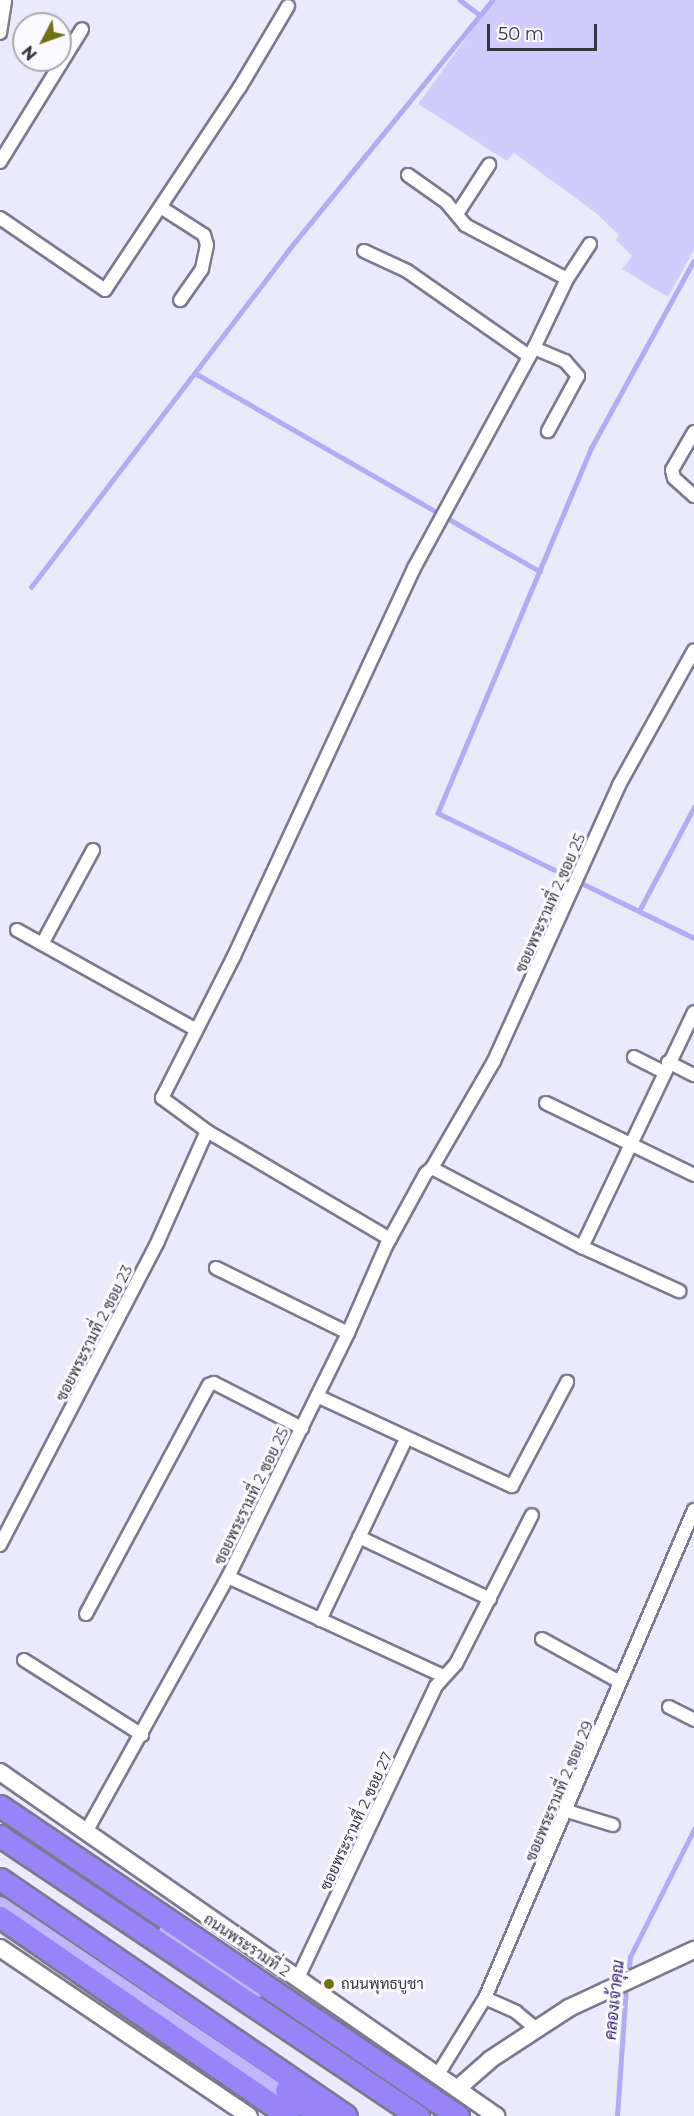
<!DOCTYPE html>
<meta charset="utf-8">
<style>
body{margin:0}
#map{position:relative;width:694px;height:2116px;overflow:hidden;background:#ebeafc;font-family:Montserrat,Sarabun,sans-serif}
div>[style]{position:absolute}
.green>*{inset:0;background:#d1ccfc}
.stream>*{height:4.5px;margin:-2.25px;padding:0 2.25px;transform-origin:2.25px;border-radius:2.25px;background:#b4abf6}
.roads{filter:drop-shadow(2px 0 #7b7a8e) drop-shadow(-2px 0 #7b7a8e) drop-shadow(0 2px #7b7a8e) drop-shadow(0 -2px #7b7a8e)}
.street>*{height:12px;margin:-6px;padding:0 6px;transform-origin:6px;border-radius:6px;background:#fff}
.secondary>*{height:16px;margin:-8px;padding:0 8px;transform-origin:8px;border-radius:8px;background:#fff}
.primary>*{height:18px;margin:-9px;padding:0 9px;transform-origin:9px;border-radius:9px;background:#c1b5fb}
.highway>*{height:21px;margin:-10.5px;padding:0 10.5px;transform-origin:10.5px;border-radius:10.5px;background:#9883f8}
.dots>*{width:16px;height:16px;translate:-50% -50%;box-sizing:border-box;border:3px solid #f9f9fe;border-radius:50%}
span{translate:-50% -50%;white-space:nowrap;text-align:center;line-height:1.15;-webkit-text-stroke:6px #f9f9fe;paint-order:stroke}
.street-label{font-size:15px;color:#373740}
.poi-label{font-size:15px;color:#373740}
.left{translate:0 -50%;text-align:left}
.water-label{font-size:16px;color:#331b70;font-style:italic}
.north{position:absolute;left:12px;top:12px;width:60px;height:60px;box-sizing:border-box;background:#f9f9fe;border:2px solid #ababb2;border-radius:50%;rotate:229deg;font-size:16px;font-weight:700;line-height:24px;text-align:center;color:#373740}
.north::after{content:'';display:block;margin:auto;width:21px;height:27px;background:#717013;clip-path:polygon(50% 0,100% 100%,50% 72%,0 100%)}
.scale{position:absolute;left:487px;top:24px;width:110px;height:27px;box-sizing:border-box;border:3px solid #373740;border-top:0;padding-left:8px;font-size:18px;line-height:21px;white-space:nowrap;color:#373740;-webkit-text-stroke:4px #f9f9fe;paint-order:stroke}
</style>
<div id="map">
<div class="green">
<div style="clip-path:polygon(494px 0,694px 0,694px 250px,668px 297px,622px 269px,632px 256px,616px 240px,619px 235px,596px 213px,514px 153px,507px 161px,418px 104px)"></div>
</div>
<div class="stream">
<div style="left:460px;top:0;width:25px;rotate:37deg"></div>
<div style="left:694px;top:261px;width:212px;rotate:118.7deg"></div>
<div style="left:592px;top:447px;width:397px;rotate:112.8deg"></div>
<div style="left:438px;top:813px;width:285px;rotate:26deg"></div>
<div style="left:195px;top:373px;width:398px;rotate:29.9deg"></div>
<div style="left:31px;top:587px;width:420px;rotate:-52.6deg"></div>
<div style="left:286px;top:253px;width:326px;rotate:-50.8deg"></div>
<div style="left:639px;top:911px;width:118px;rotate:-62.1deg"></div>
<div style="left:628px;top:1976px;width:19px;rotate:-84deg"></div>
<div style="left:630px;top:1957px;width:143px;rotate:-63.4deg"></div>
<div style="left:617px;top:2116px;width:129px;rotate:-86deg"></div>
</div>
<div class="roads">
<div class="street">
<div style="left:0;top:33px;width:33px;rotate:-81deg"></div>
<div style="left:0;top:162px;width:156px;rotate:-58.3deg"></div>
<div style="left:408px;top:175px;width:47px;rotate:35.4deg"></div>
<div style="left:446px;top:202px;width:30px;rotate:50deg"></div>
<div style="left:465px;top:225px;width:115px;rotate:27.9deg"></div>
<div style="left:162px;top:208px;width:50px;rotate:32.7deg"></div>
<div style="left:204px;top:235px;width:10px;rotate:73deg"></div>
<div style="left:207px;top:245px;width:25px;rotate:102deg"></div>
<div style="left:202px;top:269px;width:38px;rotate:125deg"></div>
<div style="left:457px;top:214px;width:59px;rotate:-56.9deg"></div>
<div style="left:0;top:218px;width:127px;rotate:34.4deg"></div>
<div style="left:105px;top:290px;width:244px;rotate:-56.4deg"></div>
<div style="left:240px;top:87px;width:94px;rotate:-59.3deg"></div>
<div style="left:364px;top:251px;width:47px;rotate:24.9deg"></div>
<div style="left:407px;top:271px;width:149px;rotate:34.9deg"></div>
<div style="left:534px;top:348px;width:34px;rotate:23deg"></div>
<div style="left:565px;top:361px;width:20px;rotate:49deg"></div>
<div style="left:578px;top:376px;width:63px;rotate:118.6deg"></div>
<div style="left:694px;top:432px;width:44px;rotate:120.1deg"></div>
<div style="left:672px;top:470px;width:8px;rotate:76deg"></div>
<div style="left:674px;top:478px;width:27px;rotate:42deg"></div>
<div style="left:17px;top:930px;width:204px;rotate:29.1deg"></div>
<div style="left:42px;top:944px;width:107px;rotate:-61.5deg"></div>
<div style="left:634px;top:1057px;width:34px;rotate:27deg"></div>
<div style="left:668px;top:1062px;width:29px;rotate:27deg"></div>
<div style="left:546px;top:1103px;width:165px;rotate:25.9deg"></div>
<div style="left:432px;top:1168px;width:124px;rotate:-59.9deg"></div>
<div style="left:494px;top:1061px;width:303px;rotate:-65.6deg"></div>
<div style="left:619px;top:785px;width:154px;rotate:-60.9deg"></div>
<div style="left:390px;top:1239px;width:212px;rotate:-149.5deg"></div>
<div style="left:207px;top:1131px;width:56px;rotate:-143.7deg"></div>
<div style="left:162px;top:1098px;width:159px;rotate:-63.1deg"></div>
<div style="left:234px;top:956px;width:428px;rotate:-65.1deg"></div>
<div style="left:414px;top:568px;width:251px;rotate:-61.4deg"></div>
<div style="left:534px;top:348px;width:76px;rotate:-64.4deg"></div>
<div style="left:567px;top:279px;width:42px;rotate:-56.7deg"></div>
<div style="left:582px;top:1247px;width:107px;rotate:24.4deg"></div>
<div style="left:216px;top:1268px;width:147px;rotate:26.2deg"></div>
<div style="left:317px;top:1396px;width:215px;rotate:24.8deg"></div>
<div style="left:512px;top:1486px;width:118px;rotate:-62.1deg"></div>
<div style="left:359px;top:1537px;width:145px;rotate:25.3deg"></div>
<div style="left:0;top:1545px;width:343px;rotate:-62.5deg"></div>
<div style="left:158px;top:1241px;width:120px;rotate:-66deg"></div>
<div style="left:228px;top:1577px;width:237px;rotate:24.7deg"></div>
<div style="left:86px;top:1614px;width:260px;rotate:-61.8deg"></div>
<div style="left:209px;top:1385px;width:5px;rotate:-22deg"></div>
<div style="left:214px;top:1383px;width:99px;rotate:27.1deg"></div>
<div style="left:320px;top:1620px;width:200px;rotate:-64.6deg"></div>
<div style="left:542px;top:1639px;width:89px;rotate:28.9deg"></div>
<div style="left:24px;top:1660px;width:140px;rotate:32.4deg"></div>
<div style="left:669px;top:1707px;width:28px;rotate:27deg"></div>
<div style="left:567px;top:1811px;width:48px;rotate:16.9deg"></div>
<div style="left:86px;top:1832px;width:292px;rotate:-60.9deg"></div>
<div style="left:228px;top:1577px;width:272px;rotate:-63.8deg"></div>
<div style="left:348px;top:1333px;width:95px;rotate:-66.4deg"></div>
<div style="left:386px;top:1246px;width:83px;rotate:-61.3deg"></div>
<div style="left:426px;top:1173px;width:8px;rotate:-40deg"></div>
<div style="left:432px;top:1168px;width:170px;rotate:27.8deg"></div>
<div style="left:582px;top:1247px;width:260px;rotate:-64.5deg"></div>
<div style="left:297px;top:1980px;width:325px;rotate:-64.7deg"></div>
<div style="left:436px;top:1686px;width:30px;rotate:-48deg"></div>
<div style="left:456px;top:1664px;width:167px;rotate:-63deg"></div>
<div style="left:485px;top:1998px;width:34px;rotate:24deg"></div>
<div style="left:516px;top:2012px;width:26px;rotate:40deg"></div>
<div style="left:437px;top:2076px;width:92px;rotate:-58.4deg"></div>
<div style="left:485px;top:1998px;width:531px;rotate:-66.82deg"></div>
</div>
<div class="secondary">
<div style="left:0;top:1772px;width:604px;rotate:34.74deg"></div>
<div style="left:0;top:1948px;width:300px;rotate:34deg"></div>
<div style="left:457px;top:2089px;width:45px;rotate:-41.4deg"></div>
<div style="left:491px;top:2059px;width:93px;rotate:-33.2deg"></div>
<div style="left:569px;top:2008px;width:138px;rotate:-24.9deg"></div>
</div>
<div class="primary">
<div style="left:0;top:1906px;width:357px;rotate:33.9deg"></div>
<div style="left:168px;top:1932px;width:104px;rotate:36.4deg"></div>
</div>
<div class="highway">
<div style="left:0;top:1806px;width:553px;rotate:34.09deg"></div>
<div style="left:0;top:1836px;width:503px;rotate:33.82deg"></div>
<div style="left:0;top:1879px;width:419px;rotate:34.4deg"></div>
<div style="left:0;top:1917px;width:350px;rotate:34.6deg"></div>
<div style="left:286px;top:2090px;width:41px;rotate:39.1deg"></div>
</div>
</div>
<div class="dots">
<div style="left:329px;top:1984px;background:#717013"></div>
</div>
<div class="street-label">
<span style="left:550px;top:903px;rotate:-66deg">ซอยพระรามที่ 2 ซอย 25</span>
<span style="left:94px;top:1333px;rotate:-63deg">ซอยพระรามที่ 2 ซอย 23</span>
<span style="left:251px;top:1496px;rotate:-64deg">ซอยพระรามที่ 2 ซอย 25</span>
<span style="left:559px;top:1791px;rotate:-67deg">ซอยพระรามที่ 2 ซอย 29</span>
<span style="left:356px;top:1821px;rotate:-65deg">ซอยพระรามที่ 2 ซอย 27</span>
<span style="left:247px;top:1945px;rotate:34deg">ถนนพระรามที่ 2</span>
</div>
<div class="poi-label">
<span class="left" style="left:341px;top:1984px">ถนนพุทธบูชา</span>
</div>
<div class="water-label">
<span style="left:615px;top:2000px;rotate:-84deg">คลองเจ้าคุณ</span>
</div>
<div class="north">N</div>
<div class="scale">50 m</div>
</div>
